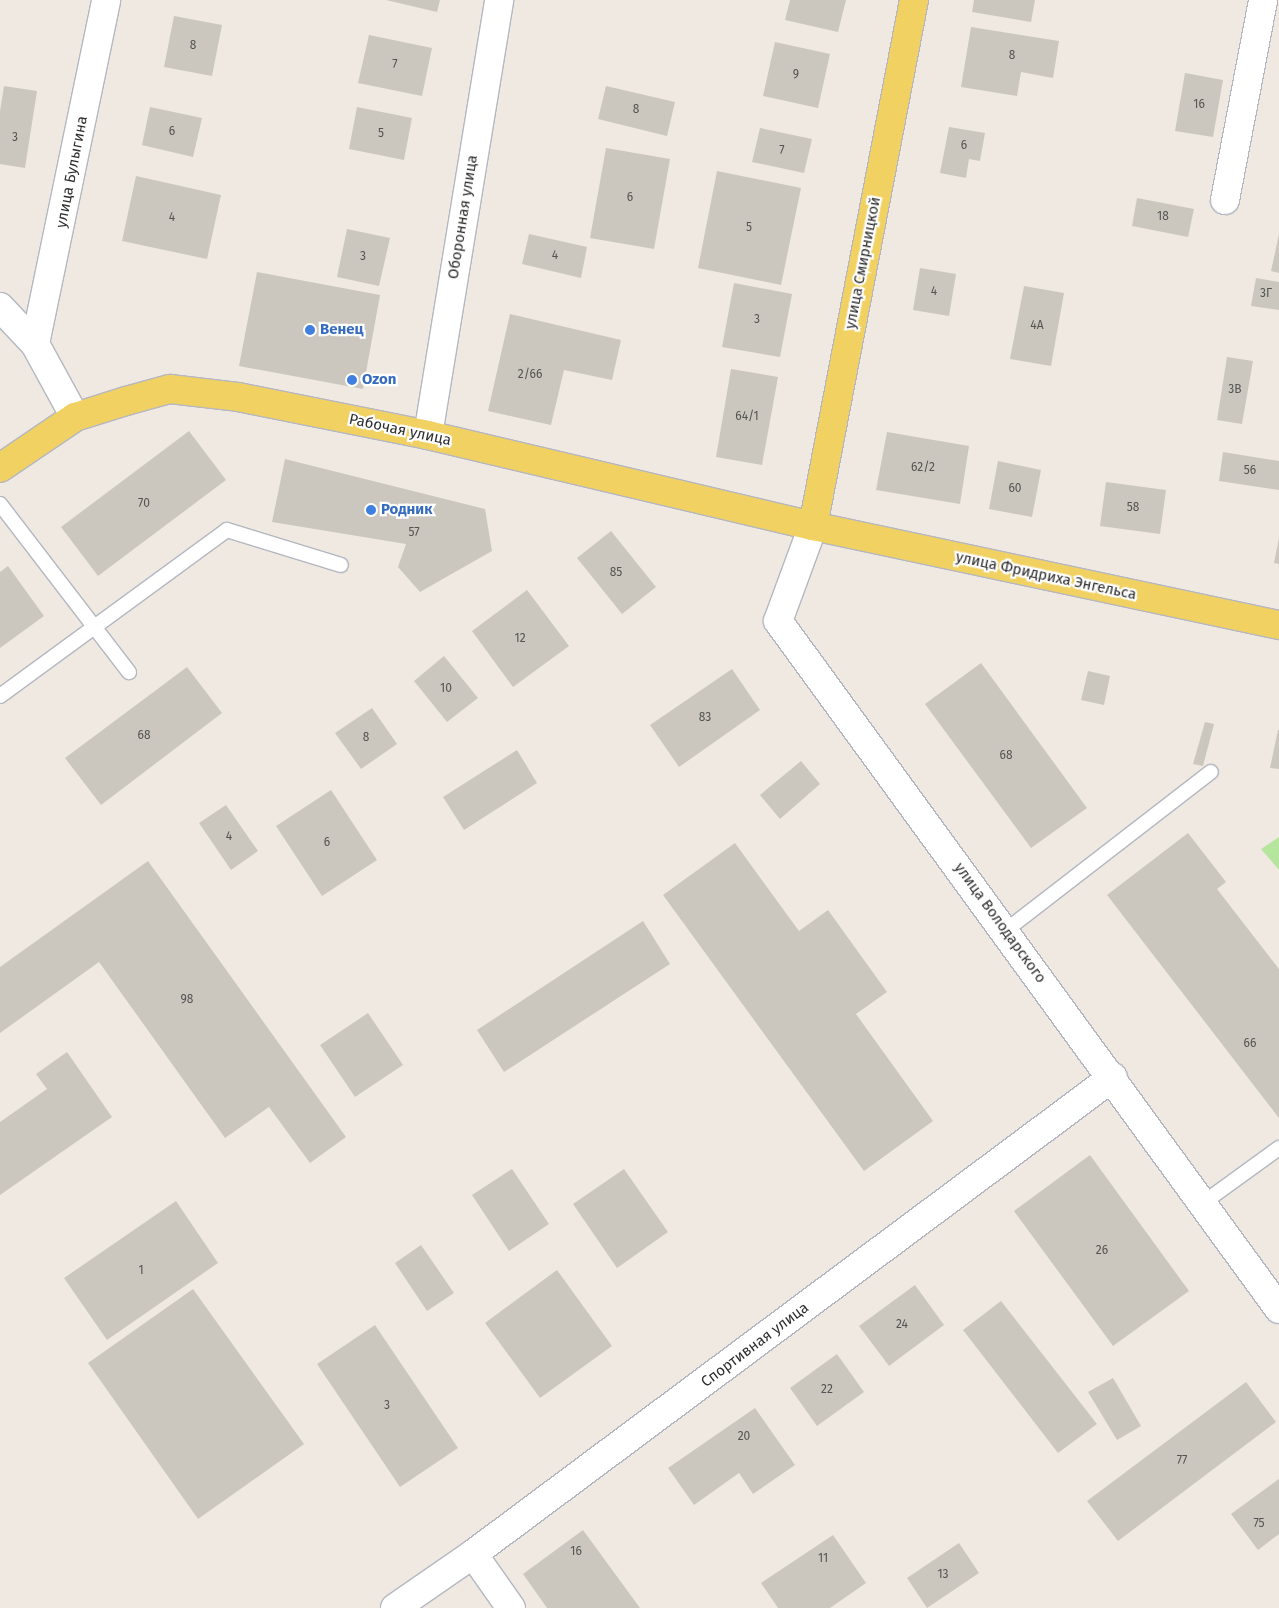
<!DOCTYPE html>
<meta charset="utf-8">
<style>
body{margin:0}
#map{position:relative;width:1279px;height:1608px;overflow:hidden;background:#efe9e1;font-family:"Fira Sans",sans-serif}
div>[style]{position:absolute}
.green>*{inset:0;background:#b6e59e}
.building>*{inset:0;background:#cbc7bf}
.roads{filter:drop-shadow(1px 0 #b4b7c1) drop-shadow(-1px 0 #b4b7c1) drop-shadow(0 1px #b4b7c1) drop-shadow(0 -1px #b4b7c1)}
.service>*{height:14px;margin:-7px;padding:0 7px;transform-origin:7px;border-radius:7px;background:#fff}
.minor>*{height:28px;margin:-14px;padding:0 14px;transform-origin:14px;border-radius:14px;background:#fff}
.secondary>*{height:28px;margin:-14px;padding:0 14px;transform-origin:14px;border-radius:14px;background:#fff}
.primary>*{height:28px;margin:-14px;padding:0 14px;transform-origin:14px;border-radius:14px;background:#f2d163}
.dots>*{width:14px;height:14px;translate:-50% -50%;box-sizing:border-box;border:2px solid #fff;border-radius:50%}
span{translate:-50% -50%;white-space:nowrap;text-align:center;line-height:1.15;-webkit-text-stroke:4.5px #fff;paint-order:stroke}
.number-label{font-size:12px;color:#555452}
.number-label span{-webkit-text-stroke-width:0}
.street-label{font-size:15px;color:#2e2e2e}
.shop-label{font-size:15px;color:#366cbe;font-weight:700}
.left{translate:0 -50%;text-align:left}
</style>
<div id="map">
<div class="green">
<div style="clip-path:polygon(1279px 837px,1279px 870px,1261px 849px)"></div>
</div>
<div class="building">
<div style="clip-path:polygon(386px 0,440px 0,437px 12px)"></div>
<div style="clip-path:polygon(790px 0,846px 0,838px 32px,785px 20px)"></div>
<div style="clip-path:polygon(974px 0,1035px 0,1031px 22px,972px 12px)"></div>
<div style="clip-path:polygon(174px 16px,222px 25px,212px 76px,164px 67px)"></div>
<div style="clip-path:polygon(971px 27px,1059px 41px,1053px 78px,1021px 72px,1017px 96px,961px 87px)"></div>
<div style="clip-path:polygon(369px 35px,432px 48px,422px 96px,358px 83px)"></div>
<div style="clip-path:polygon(775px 42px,830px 54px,818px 108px,763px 96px)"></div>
<div style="clip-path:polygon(1185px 73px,1223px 80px,1213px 137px,1175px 131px)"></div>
<div style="clip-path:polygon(4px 86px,37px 91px,25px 168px,0 164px,0 111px)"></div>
<div style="clip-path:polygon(606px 86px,675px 102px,667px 136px,598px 119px)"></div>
<div style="clip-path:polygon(150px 107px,202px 118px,193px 157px,142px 145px)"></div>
<div style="clip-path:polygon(357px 107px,412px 118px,404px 160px,349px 149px)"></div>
<div style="clip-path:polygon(949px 127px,985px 133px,980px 161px,969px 159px,966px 178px,940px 173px)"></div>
<div style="clip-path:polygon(760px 128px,812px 139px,804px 173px,752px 162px)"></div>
<div style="clip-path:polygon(606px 148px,670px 159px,654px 249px,590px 238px)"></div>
<div style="clip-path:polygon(717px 171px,801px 188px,781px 285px,698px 268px)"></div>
<div style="clip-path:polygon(136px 176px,221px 195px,207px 259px,122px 241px)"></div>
<div style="clip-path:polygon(1137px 198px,1194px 209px,1188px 237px,1132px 226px)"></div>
<div style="clip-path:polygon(347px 229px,390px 238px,379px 286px,337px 277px)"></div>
<div style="clip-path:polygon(529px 234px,587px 247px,581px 278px,522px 264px)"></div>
<div style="clip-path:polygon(1279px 234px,1279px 273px,1271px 271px)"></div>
<div style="clip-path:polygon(920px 268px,956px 274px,949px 316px,913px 310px)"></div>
<div style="clip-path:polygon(257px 272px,380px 295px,363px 389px,239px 366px)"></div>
<div style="clip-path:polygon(1256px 278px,1279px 282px,1279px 310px,1251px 306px)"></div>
<div style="clip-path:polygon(734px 283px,792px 294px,780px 357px,722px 347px)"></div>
<div style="clip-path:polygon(1024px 286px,1064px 293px,1051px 366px,1010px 359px)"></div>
<div style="clip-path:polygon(510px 314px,621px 340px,612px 380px,564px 370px,551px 425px,488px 411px)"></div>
<div style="clip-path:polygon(1227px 357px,1253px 361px,1242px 424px,1217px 420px)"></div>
<div style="clip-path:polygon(731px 369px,778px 377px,762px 465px,716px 457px)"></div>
<div style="clip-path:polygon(189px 431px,226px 480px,98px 576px,61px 527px)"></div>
<div style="clip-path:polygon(887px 432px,969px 446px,960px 504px,876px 490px)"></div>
<div style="clip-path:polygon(1223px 452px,1279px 461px,1279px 490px,1219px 481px)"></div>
<div style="clip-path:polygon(285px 459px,485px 509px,492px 551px,420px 592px,398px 567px,406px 544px,272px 522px)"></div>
<div style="clip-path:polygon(998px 461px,1041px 470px,1032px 517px,989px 509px)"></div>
<div style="clip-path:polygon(1106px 482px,1166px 490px,1160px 534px,1100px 526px)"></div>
<div style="clip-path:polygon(611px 531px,656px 587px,622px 614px,577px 558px)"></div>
<div style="clip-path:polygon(1279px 538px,1279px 564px,1274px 563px)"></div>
<div style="clip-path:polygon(8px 566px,44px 616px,0 648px,0 572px)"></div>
<div style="clip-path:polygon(527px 590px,569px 646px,513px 687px,472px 631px)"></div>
<div style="clip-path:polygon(444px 656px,478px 698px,447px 722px,414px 681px)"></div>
<div style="clip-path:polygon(981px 663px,1087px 808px,1031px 848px,925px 704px)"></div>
<div style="clip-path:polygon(187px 667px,222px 713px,101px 805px,65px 758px)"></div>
<div style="clip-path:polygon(732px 669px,760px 710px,679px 767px,650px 725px)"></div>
<div style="clip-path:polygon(1088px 671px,1110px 676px,1104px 705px,1081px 700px)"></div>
<div style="clip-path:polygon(372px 708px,397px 744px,361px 769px,335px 733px)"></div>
<div style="clip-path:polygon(1205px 722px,1214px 724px,1203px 766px,1193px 764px)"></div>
<div style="clip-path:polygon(1278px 730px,1279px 730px,1279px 769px,1270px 768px)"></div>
<div style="clip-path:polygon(517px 750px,537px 783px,464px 830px,443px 797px)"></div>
<div style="clip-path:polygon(801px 761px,820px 784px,780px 819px,760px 795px)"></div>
<div style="clip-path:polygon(331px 790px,377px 860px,322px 896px,276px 826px)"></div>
<div style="clip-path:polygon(226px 805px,258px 851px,231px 870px,199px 823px)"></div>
<div style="clip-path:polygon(1188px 833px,1226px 882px,1217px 889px,1279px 969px,1279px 1118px,1107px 895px)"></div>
<div style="clip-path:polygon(735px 843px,799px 931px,828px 910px,887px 992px,856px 1014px,933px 1121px,864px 1171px,663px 895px)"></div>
<div style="clip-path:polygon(148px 861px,346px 1137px,310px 1163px,269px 1107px,225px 1138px,99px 962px,0 1033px,0 967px)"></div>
<div style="clip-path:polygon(643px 921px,670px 964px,504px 1072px,477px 1030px)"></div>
<div style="clip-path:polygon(368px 1013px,403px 1065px,355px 1097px,320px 1045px)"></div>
<div style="clip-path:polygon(67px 1052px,112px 1117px,0 1195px,0 1122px,47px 1089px,36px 1074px)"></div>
<div style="clip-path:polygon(1090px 1155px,1189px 1291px,1113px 1346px,1014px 1211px)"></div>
<div style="clip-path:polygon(512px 1169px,549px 1224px,509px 1251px,472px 1195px)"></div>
<div style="clip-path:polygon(624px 1169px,668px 1232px,617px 1268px,573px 1204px)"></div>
<div style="clip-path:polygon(176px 1201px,218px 1263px,107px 1340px,64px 1278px)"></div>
<div style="clip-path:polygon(421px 1245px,454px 1293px,427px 1311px,395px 1263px)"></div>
<div style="clip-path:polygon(557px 1270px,612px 1346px,540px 1398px,485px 1323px)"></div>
<div style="clip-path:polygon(915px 1285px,944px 1325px,889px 1366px,859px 1326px)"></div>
<div style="clip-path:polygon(193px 1289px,304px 1444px,198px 1519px,88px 1363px)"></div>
<div style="clip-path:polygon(1001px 1301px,1097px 1424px,1058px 1453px,963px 1330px)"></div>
<div style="clip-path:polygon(375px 1325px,458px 1448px,400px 1487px,317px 1364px)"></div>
<div style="clip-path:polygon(837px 1354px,864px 1392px,817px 1426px,790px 1388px)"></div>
<div style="clip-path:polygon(1113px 1378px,1141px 1426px,1117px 1440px,1088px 1392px)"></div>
<div style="clip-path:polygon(1246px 1382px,1276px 1422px,1118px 1541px,1087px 1501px)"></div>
<div style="clip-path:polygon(755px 1408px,795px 1465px,753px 1494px,739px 1473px,694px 1505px,668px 1468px)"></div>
<div style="clip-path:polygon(1279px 1479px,1279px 1534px,1258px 1550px,1231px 1514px)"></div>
<div style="clip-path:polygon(583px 1530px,640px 1608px,547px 1608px,523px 1574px)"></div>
<div style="clip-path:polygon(833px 1535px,866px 1583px,830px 1608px,778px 1608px,761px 1583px)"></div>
<div style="clip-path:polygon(959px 1543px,979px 1573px,927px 1608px,907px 1578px)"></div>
</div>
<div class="roads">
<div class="service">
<div style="left:0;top:504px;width:212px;rotate:52.5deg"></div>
<div style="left:0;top:696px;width:281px;rotate:-36.2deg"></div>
<div style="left:227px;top:530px;width:119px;rotate:17.1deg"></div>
<div style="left:1005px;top:931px;width:260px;rotate:-37.7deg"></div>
<div style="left:1203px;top:1203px;width:94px;rotate:-35.9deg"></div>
</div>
<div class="minor">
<div style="left:1225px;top:200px;width:204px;rotate:-79.2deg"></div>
<div style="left:0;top:307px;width:51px;rotate:46.6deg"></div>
<div style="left:35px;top:344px;width:83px;rotate:61.3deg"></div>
<div style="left:35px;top:344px;width:351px;rotate:-78.3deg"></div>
<div style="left:428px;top:435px;width:441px;rotate:-80.7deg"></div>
<div style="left:473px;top:1554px;width:66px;rotate:54.9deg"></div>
<div style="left:395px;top:1608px;width:95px;rotate:-34.7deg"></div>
<div style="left:473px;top:1554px;width:798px;rotate:-36.7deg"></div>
</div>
<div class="secondary">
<div style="left:813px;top:526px;width:101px;rotate:110.2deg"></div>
<div style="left:778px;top:621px;width:851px;rotate:53.94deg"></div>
</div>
<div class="primary">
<div style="left:0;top:468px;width:91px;rotate:-34.2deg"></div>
<div style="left:75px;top:417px;width:53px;rotate:-17.4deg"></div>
<div style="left:126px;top:401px;width:46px;rotate:-15.3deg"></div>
<div style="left:170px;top:389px;width:68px;rotate:6.7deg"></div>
<div style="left:238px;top:397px;width:194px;rotate:11.3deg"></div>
<div style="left:428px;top:435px;width:396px;rotate:13.3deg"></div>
<div style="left:813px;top:526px;width:476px;rotate:12deg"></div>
<div style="left:813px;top:526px;width:536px;rotate:-79.13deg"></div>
</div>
</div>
<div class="dots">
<div style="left:310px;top:330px;background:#3f7fe0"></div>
<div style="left:352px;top:380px;background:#3f7fe0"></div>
<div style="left:371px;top:510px;background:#3f7fe0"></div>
</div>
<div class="number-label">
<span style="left:193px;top:46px">8</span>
<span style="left:1012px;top:56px">8</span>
<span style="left:395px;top:65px">7</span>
<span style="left:796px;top:75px">9</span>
<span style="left:1199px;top:105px">16</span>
<span style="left:636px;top:110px">8</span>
<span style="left:172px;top:132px">6</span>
<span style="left:381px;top:134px">5</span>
<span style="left:15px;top:138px">3</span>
<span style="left:964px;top:146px">6</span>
<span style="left:782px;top:151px">7</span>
<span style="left:630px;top:198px">6</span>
<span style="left:1163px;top:217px">18</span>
<span style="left:172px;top:218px">4</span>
<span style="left:749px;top:228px">5</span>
<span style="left:555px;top:256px">4</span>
<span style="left:363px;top:257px">3</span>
<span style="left:934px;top:292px">4</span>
<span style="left:1266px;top:294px">3Г</span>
<span style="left:757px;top:320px">3</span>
<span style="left:1037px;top:326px">4А</span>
<span style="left:530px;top:375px">2/66</span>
<span style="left:1235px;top:390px">3В</span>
<span style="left:747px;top:417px">64/1</span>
<span style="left:923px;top:468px">62/2</span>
<span style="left:1250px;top:471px">56</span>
<span style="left:1015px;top:489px">60</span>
<span style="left:144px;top:504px">70</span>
<span style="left:1133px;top:508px">58</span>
<span style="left:414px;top:533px">57</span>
<span style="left:616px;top:573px">85</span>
<span style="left:520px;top:639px">12</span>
<span style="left:446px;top:689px">10</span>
<span style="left:705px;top:718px">83</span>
<span style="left:144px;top:736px">68</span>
<span style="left:366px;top:738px">8</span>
<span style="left:1006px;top:756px">68</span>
<span style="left:229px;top:837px">4</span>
<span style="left:327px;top:843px">6</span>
<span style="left:187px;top:1000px">98</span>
<span style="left:1250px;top:1044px">66</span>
<span style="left:1102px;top:1251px">26</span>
<span style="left:141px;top:1271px">1</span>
<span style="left:902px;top:1325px">24</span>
<span style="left:827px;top:1390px">22</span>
<span style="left:387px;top:1406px">3</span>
<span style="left:744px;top:1437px">20</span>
<span style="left:1182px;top:1461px">77</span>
<span style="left:1259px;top:1524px">75</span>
<span style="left:576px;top:1552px">16</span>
<span style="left:823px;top:1559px">11</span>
<span style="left:943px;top:1575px">13</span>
</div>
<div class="street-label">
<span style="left:72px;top:172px;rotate:-79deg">улица Булыгина</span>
<span style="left:463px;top:217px;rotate:-81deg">Оборонная улица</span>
<span style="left:863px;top:263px;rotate:-79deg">улица Смирницкой</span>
<span style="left:400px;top:430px;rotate:12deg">Рабочая улица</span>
<span style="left:1046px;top:576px;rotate:12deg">улица Фридриха Энгельса</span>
<span style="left:1000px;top:923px;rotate:54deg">улица Володарского</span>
<span style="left:755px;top:1345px;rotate:-37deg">Спортивная улица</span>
</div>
<div class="shop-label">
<span class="left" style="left:320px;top:330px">Венец</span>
<span class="left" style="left:362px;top:380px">Ozon</span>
<span class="left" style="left:381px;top:510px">Родник</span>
</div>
</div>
